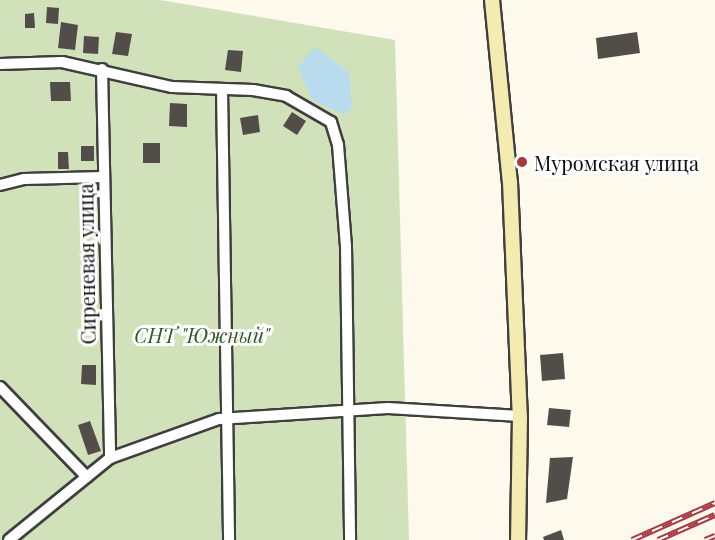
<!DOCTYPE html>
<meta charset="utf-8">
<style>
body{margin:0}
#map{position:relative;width:715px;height:540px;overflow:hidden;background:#fdf9ed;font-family:"Playfair Display",serif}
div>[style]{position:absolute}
.green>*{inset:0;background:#d1e2bb}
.water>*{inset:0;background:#b8dbed}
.building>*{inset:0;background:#534d4a}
.roads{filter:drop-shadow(2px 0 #3f3f3f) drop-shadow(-2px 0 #3f3f3f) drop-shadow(0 2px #3f3f3f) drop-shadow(0 -2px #3f3f3f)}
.minor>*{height:10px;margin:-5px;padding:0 5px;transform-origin:5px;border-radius:5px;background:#fff}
.secondary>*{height:14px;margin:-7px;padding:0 7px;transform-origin:7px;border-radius:7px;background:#f4ebb0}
.rail>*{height:6px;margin-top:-3px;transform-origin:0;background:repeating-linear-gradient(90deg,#fff 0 11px,#a9373f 0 22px);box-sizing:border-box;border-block:2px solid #a9373f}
.dots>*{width:16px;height:16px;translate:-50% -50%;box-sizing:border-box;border:3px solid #fff;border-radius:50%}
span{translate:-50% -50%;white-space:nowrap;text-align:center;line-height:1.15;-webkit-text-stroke:6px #fff;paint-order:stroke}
.poi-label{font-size:20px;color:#0c0c0c}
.left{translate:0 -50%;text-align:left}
.street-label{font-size:20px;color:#0c0c0c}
.park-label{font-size:20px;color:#325a25;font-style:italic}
</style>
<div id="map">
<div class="green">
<div style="clip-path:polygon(0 0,160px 0,395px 40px,409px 540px,0 540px)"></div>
</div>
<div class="water">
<div style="clip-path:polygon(315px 47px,349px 72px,352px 107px,345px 115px,312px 100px,298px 67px)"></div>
</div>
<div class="building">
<div style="clip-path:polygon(47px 7px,59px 8px,58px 24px,46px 23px)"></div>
<div style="clip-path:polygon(34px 13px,35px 28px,25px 28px,25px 14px)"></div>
<div style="clip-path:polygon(61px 22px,78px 25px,75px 50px,58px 48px)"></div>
<div style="clip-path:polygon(116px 32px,132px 34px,128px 56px,112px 54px)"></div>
<div style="clip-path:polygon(637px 32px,640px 53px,598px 59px,596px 38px)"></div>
<div style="clip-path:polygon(84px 36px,99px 37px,98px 54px,83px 53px)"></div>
<div style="clip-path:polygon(228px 50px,243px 51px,241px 72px,225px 70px)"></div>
<div style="clip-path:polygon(50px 82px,70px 82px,71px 101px,51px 101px)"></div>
<div style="clip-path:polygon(170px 103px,187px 104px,187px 127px,169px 126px)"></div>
<div style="clip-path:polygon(292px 112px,306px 121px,297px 135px,283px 126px)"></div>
<div style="clip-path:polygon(258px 115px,260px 132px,243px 135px,240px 118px)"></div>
<div style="clip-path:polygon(143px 143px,160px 143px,160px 163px,143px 163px)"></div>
<div style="clip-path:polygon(81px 146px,94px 146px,94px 161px,81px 161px)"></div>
<div style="clip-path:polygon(58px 152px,68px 152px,69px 169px,58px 169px)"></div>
<div style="clip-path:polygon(563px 353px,565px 379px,542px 381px,540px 355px)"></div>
<div style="clip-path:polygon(82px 365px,96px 365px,96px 385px,81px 384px)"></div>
<div style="clip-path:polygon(549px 408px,571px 410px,569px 427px,547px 425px)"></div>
<div style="clip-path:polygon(90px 421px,101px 451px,88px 455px,78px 425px)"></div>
<div style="clip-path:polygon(573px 457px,567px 499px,546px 503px,550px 458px)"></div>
<div style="clip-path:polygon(561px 530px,564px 540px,544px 540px,543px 537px)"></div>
</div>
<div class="roads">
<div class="minor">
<div style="left:0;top:64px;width:62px;rotate:-1.8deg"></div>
<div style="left:62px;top:62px;width:113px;rotate:12.8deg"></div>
<div style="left:172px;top:87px;width:81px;rotate:2.1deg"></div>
<div style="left:253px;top:90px;width:34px;rotate:10deg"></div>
<div style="left:286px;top:96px;width:52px;rotate:30deg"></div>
<div style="left:331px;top:122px;width:24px;rotate:73deg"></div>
<div style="left:338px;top:145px;width:101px;rotate:85.5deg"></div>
<div style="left:346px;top:246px;width:294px;rotate:89.2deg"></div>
<div style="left:102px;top:69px;width:389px;rotate:88.8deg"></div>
<div style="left:222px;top:89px;width:451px;rotate:89.1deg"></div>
<div style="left:0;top:185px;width:25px;rotate:-14deg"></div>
<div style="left:24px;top:179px;width:79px;rotate:-1.5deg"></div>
<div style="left:0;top:387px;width:125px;rotate:46deg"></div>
<div style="left:9px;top:540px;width:130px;rotate:-39.1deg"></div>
<div style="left:110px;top:458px;width:116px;rotate:-19.7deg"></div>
<div style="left:219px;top:419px;width:169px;rotate:-3.7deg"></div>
<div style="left:388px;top:408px;width:132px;rotate:3.5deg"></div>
</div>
<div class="secondary">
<div style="left:492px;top:0;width:183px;rotate:84.4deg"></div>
<div style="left:510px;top:182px;width:234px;rotate:87.6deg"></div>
<div style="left:520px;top:416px;width:124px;rotate:90.9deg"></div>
</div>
</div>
<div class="rail">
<div style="left:632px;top:540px;width:91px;rotate:-24deg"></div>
<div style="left:658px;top:540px;width:62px;rotate:-23.7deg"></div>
<div style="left:705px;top:540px;width:11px;rotate:-22deg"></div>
</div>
<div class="dots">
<div style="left:522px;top:162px;background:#a9373f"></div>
</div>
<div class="poi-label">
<span class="left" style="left:534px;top:162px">Муромская улица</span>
</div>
<div class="street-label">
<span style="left:86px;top:264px;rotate:-91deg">Сиреневая улица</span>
</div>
<div class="park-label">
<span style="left:202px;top:334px">СНТ "Южный"</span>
</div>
</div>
